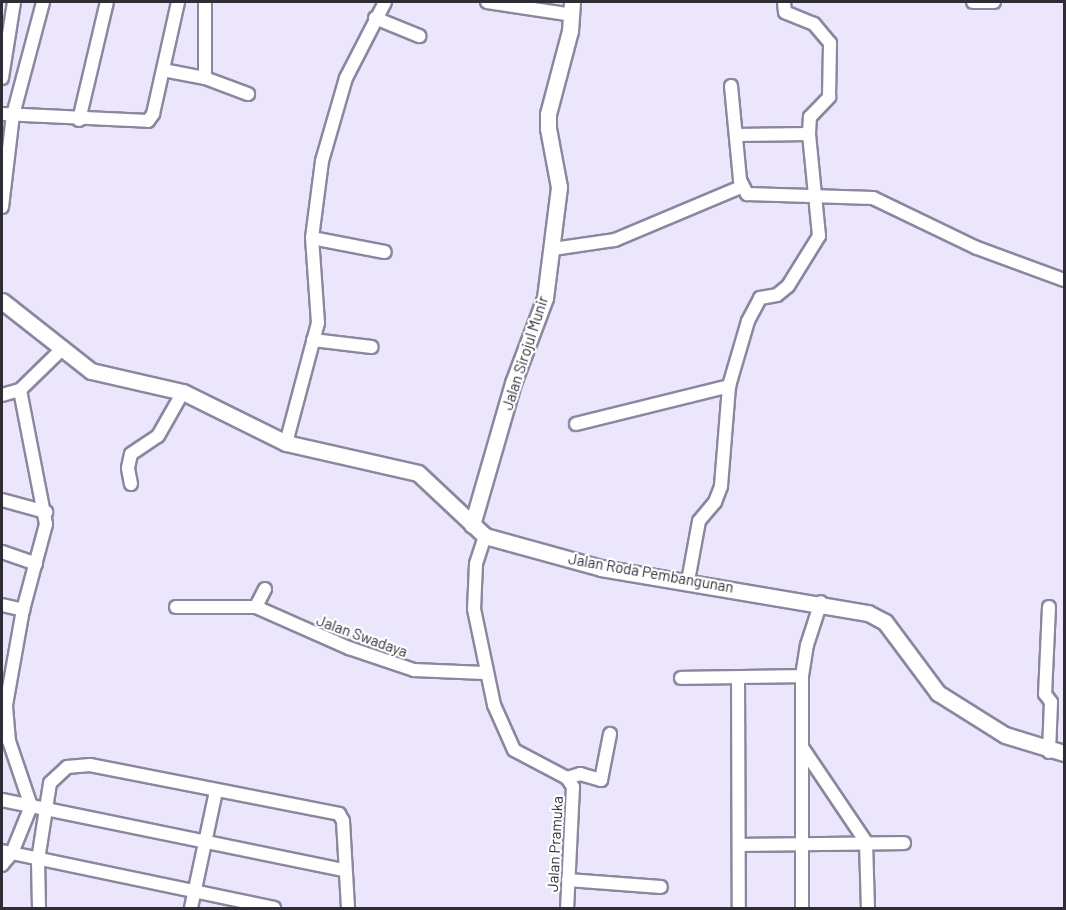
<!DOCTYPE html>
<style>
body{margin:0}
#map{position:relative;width:1066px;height:910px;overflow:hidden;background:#ece6fc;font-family:Barlow,sans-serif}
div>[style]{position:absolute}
.roads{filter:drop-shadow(2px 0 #8c869f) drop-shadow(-2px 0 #8c869f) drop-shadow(0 2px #8c869f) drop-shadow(0 -2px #8c869f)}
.minor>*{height:12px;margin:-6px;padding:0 6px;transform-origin:6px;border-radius:6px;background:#fff}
.tertiary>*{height:15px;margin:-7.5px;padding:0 7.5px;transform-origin:7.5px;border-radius:7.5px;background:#fff}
span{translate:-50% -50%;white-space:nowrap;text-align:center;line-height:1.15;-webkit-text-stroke:4.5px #fff;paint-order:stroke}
.street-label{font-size:15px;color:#2f2c36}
.frame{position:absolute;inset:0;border:3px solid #2f2c36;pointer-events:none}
</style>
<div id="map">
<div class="roads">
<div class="minor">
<div style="left:205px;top:2px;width:76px;rotate:90deg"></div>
<div style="left:205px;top:78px;width:46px;rotate:20.4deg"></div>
<div style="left:487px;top:2px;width:87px;rotate:8.6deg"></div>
<div style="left:973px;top:2px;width:21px"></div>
<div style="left:375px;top:18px;width:48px;rotate:22.2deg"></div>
<div style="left:163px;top:70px;width:43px;rotate:10.8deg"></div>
<div style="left:2px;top:78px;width:77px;rotate:-81deg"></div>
<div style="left:731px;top:86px;width:94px;rotate:84.5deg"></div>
<div style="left:740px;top:180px;width:16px;rotate:63deg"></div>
<div style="left:747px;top:194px;width:126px;rotate:1.8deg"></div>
<div style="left:873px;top:198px;width:115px;rotate:25.7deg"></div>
<div style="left:977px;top:248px;width:93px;rotate:20.2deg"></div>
<div style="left:2px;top:114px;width:146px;rotate:2.7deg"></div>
<div style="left:148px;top:121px;width:9px;rotate:-54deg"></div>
<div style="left:153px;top:114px;width:115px;rotate:-77.4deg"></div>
<div style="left:79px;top:120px;width:121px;rotate:-76.7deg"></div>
<div style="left:736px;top:135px;width:73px;rotate:-0.8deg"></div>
<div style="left:2px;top:207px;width:93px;rotate:-83.2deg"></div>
<div style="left:13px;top:115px;width:117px;rotate:-75.1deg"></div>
<div style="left:312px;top:238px;width:74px;rotate:10.9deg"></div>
<div style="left:553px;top:249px;width:63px;rotate:-8.3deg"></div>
<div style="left:615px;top:240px;width:137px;rotate:-22.8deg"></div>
<div style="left:313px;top:340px;width:59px;rotate:6.8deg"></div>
<div style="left:2px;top:395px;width:19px;rotate:-16deg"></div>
<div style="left:576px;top:424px;width:158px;rotate:-13.9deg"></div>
<div style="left:286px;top:443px;width:124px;rotate:-75.1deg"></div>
<div style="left:318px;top:323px;width:85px;rotate:-94deg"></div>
<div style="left:312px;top:238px;width:78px;rotate:-82.6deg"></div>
<div style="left:322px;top:161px;width:86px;rotate:-73.9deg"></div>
<div style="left:346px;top:78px;width:85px;rotate:-62.8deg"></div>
<div style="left:131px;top:484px;width:16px;rotate:-101deg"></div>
<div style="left:128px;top:468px;width:14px;rotate:-78deg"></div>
<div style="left:131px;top:454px;width:32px;rotate:-34deg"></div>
<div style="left:158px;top:436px;width:51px;rotate:-60.4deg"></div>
<div style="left:2px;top:500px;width:46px;rotate:15.3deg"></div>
<div style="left:485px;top:536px;width:29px;rotate:108deg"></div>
<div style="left:476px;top:564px;width:45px;rotate:92.5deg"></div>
<div style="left:474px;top:609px;width:98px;rotate:78.2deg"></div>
<div style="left:494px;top:705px;width:49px;rotate:66deg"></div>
<div style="left:514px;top:750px;width:60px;rotate:27.8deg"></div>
<div style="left:567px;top:778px;width:11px;rotate:56deg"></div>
<div style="left:573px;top:787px;width:121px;rotate:92.8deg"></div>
<div style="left:2px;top:552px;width:36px;rotate:19deg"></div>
<div style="left:688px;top:581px;width:61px;rotate:-79.6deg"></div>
<div style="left:699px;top:521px;width:25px;rotate:-50deg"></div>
<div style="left:715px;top:502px;width:17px;rotate:-69deg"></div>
<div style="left:721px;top:486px;width:100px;rotate:-85.4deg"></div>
<div style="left:729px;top:386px;width:68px;rotate:-73.7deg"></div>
<div style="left:748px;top:321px;width:26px;rotate:-62deg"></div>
<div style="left:760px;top:298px;width:17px;rotate:-10deg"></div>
<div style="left:777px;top:295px;width:14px;rotate:-39deg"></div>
<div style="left:788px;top:286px;width:59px;rotate:-58.2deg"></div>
<div style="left:819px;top:236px;width:102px;rotate:-95.6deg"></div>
<div style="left:809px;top:134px;width:17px;rotate:-87deg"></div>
<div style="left:810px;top:117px;width:28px;rotate:-46deg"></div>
<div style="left:829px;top:97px;width:54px;rotate:-88.9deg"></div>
<div style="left:830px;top:43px;width:25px;rotate:-130deg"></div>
<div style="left:814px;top:24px;width:31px;rotate:-158deg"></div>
<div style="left:785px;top:12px;width:10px;rotate:-96deg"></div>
<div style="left:265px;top:589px;width:20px;rotate:117deg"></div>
<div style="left:256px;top:607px;width:102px;rotate:23.8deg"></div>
<div style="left:349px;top:648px;width:69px;rotate:18.7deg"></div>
<div style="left:414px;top:670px;width:70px;rotate:2.5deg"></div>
<div style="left:2px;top:605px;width:22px;rotate:13deg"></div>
<div style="left:176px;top:607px;width:80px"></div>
<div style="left:1049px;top:607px;width:87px;rotate:92.6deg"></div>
<div style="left:1045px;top:694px;width:10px;rotate:53deg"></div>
<div style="left:1051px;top:702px;width:50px;rotate:92.3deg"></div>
<div style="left:681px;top:678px;width:121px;rotate:-0.9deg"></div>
<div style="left:738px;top:678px;width:230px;rotate:89.8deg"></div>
<div style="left:802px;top:747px;width:115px;rotate:56deg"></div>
<div style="left:866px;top:842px;width:66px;rotate:88.3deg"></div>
<div style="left:567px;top:778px;width:14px;rotate:-17deg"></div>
<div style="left:580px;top:774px;width:22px;rotate:16deg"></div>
<div style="left:601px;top:780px;width:47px;rotate:-78.9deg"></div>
<div style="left:2px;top:800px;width:349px;rotate:11.6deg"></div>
<div style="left:740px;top:845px;width:164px;rotate:-0.7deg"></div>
<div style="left:2px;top:851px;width:278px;rotate:11.8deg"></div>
<div style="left:2px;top:865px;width:16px;rotate:-50deg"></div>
<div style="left:12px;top:853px;width:51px;rotate:-68deg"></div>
<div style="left:31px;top:806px;width:69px;rotate:-108.7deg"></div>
<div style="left:9px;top:741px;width:36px;rotate:-95deg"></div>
<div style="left:6px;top:705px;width:97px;rotate:-79.9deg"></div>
<div style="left:23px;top:610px;width:89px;rotate:-75deg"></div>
<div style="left:46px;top:524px;width:136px;rotate:-101deg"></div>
<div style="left:20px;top:390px;width:56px;rotate:-44.3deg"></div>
<div style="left:568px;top:880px;width:93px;rotate:4.3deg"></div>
<div style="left:39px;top:908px;width:48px;rotate:-91.2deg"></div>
<div style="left:38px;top:860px;width:78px;rotate:-81.1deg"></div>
<div style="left:50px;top:783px;width:23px;rotate:-43deg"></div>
<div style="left:67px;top:767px;width:23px;rotate:-5deg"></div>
<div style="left:90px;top:765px;width:254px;rotate:11.1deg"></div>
<div style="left:339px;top:814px;width:8px;rotate:60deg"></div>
<div style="left:343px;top:821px;width:87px;rotate:86.7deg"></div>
<div style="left:191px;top:908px;width:120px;rotate:-77.9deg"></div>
<div style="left:802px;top:908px;width:232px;rotate:-90deg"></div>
<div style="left:802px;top:676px;width:31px;rotate:-81deg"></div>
<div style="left:807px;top:645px;width:45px;rotate:-72deg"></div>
</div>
<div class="tertiary">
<div style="left:2px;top:301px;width:113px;rotate:38.2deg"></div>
<div style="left:91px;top:371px;width:94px;rotate:12.9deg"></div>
<div style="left:183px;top:392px;width:115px;rotate:26.3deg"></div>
<div style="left:286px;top:443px;width:135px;rotate:12.8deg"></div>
<div style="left:418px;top:473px;width:92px;rotate:43.2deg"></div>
<div style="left:485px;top:536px;width:120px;rotate:15.4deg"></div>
<div style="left:601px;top:568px;width:271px;rotate:9.6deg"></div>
<div style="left:868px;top:613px;width:19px;rotate:28deg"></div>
<div style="left:885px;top:622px;width:89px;rotate:53.3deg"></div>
<div style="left:938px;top:693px;width:79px;rotate:32.1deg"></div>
<div style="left:1005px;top:735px;width:62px;rotate:17deg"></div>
<div style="left:472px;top:525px;width:148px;rotate:-73.9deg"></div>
<div style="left:513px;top:383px;width:91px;rotate:-69.4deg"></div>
<div style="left:545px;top:298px;width:112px;rotate:-82.8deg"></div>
<div style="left:559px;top:187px;width:60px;rotate:-100.6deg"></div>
<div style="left:548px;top:128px;width:14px;rotate:-90deg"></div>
<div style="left:548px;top:114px;width:86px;rotate:-75.2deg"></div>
<div style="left:570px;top:31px;width:29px;rotate:-86deg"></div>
</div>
</div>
<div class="street-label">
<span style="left:525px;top:353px;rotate:-72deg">Jalan Sirojul Munir</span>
<span style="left:651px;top:573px;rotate:10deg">Jalan Roda Pembangunan</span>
<span style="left:362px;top:636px;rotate:20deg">Jalan Swadaya</span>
<span style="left:555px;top:844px;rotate:-87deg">Jalan Pramuka</span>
</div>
<div class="frame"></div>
</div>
